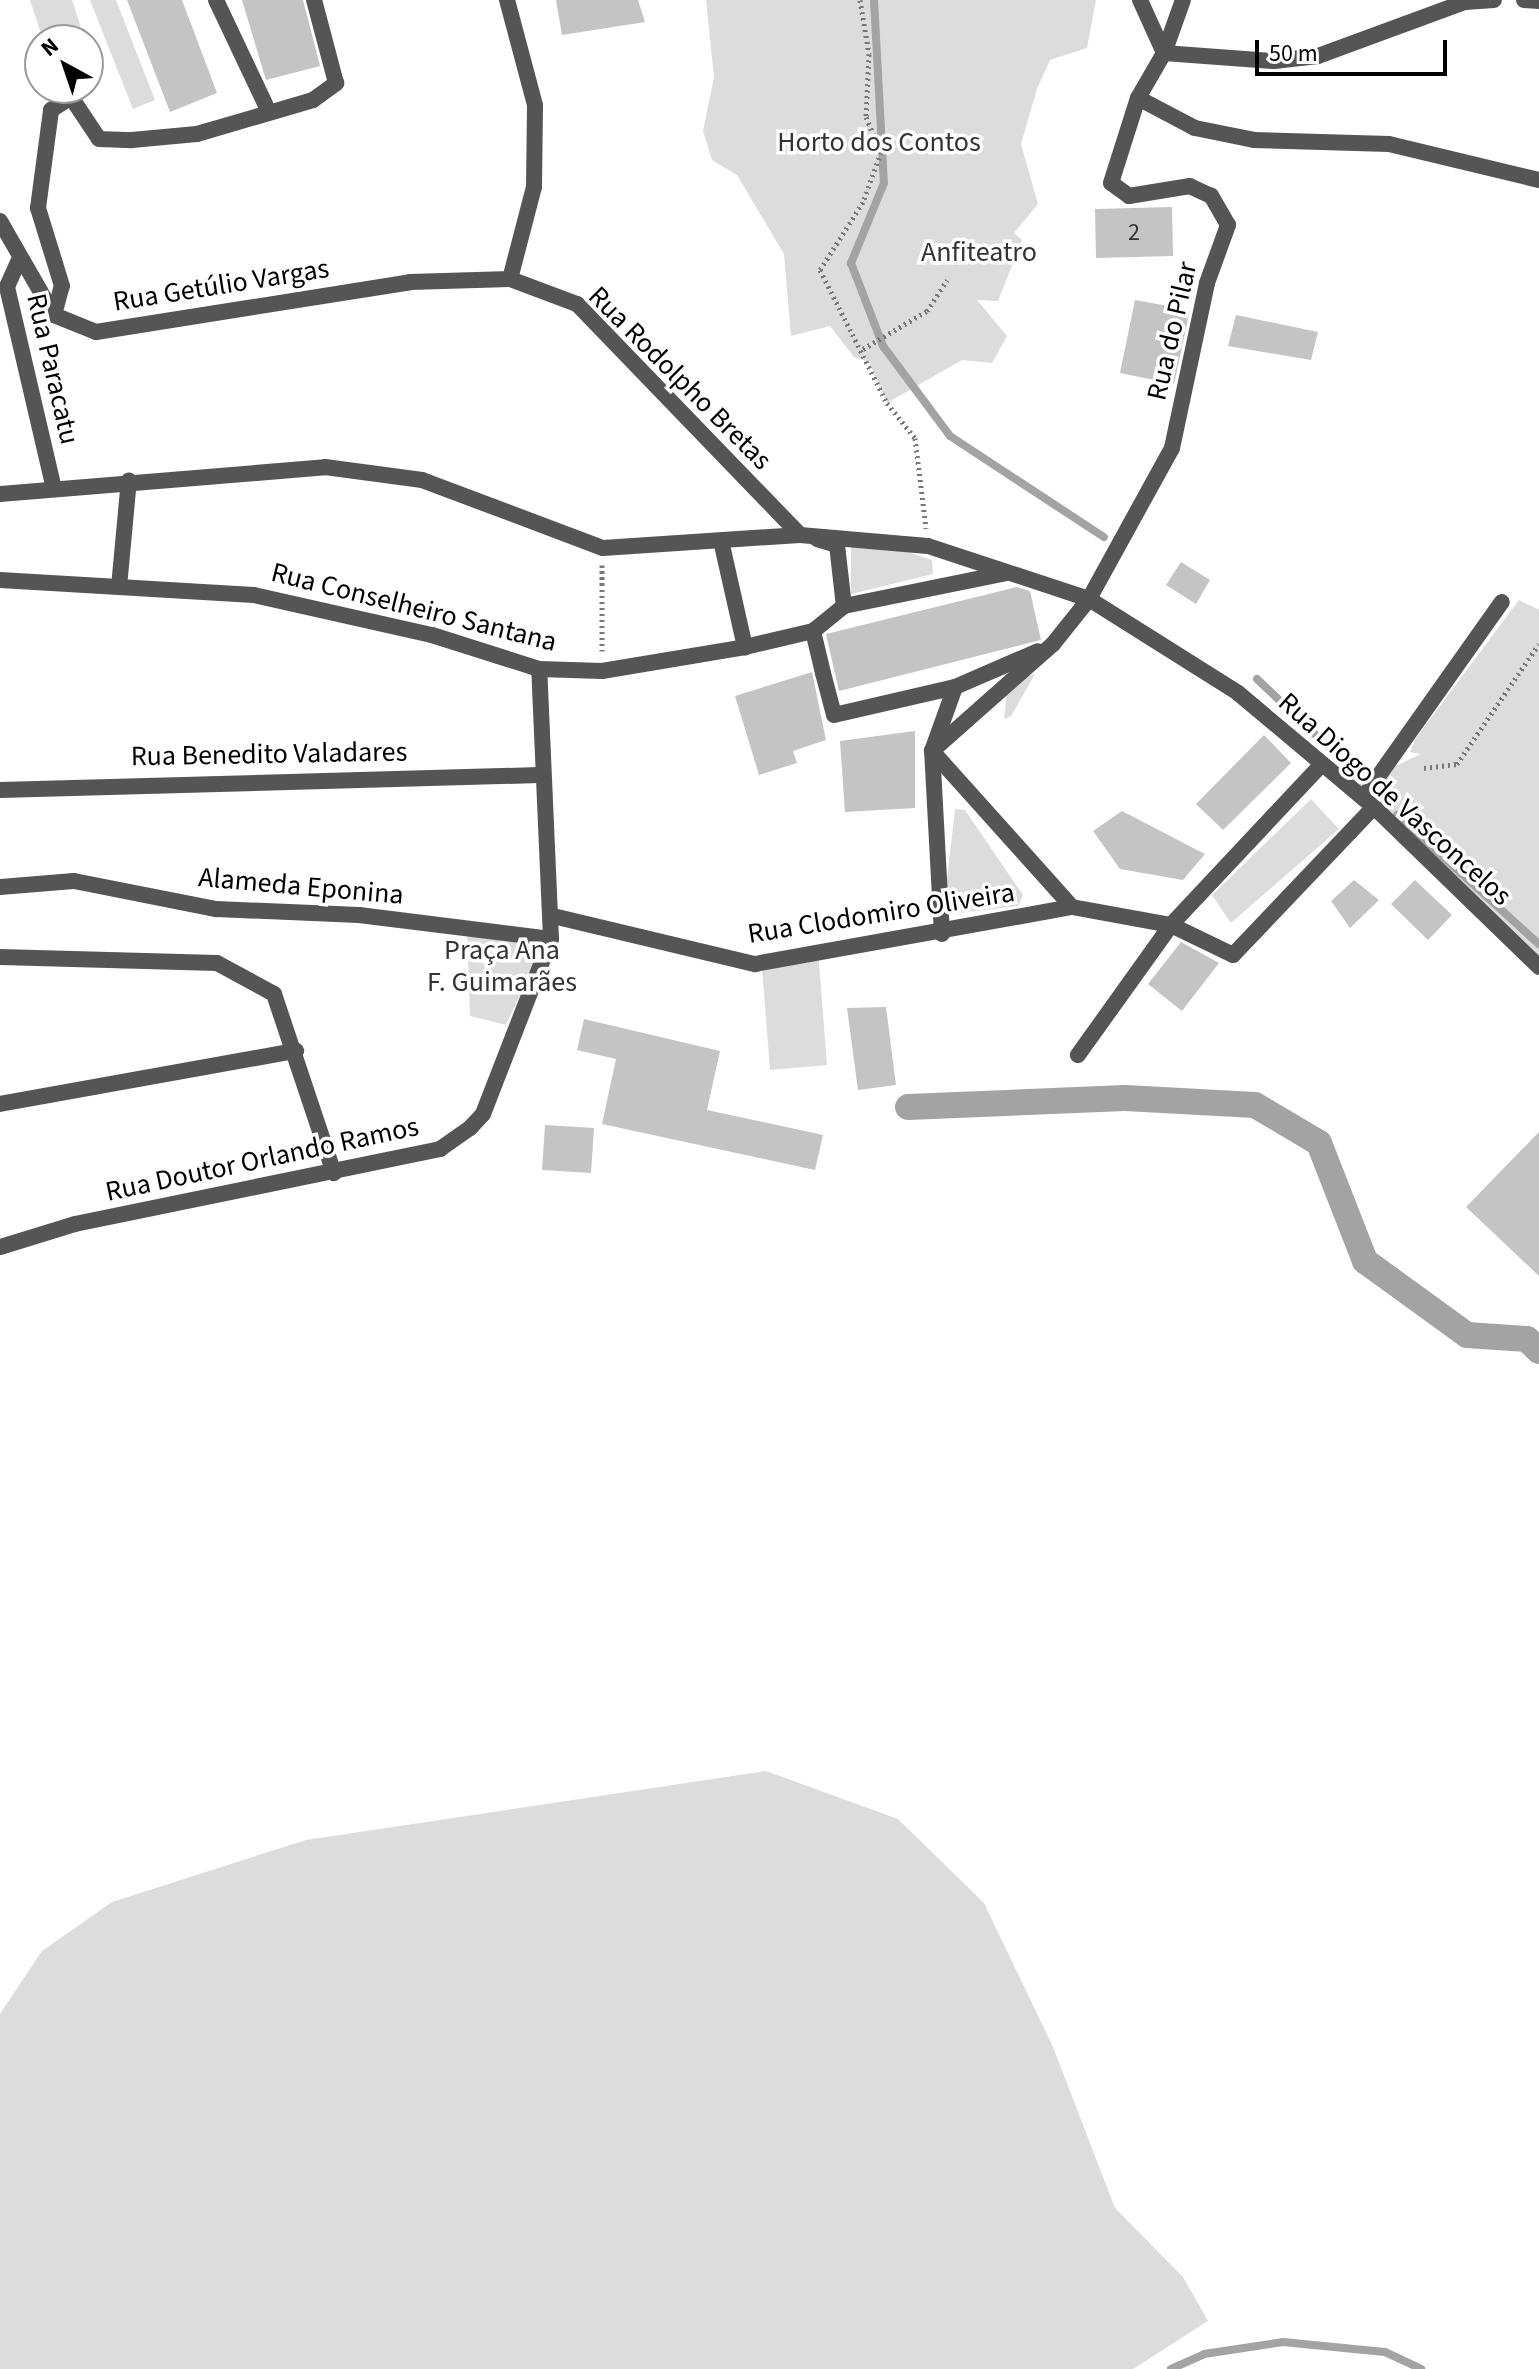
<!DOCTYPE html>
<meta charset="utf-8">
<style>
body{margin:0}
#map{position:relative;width:1539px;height:2369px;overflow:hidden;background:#fff;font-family:"Source Sans 3",sans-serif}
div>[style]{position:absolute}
.green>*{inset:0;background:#dcdcdc}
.stream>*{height:8px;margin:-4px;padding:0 4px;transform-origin:4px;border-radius:4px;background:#a3a3a3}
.canal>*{height:26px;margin:-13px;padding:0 13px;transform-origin:13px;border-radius:13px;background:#a3a3a3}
.building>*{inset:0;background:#c4c4c4}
.path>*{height:5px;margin-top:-2.5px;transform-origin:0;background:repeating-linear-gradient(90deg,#777 0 2px,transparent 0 6px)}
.pedestrian>*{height:16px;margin:-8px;padding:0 8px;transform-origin:8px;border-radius:8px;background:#555}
.minor>*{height:16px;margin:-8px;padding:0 8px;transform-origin:8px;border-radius:8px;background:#555}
.tertiary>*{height:16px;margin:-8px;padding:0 8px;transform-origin:8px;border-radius:8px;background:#555}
span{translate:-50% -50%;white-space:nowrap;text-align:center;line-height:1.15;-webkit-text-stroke:7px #fff;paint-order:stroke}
.number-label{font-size:24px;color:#313131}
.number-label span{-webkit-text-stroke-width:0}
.park-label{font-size:28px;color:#333}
.street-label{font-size:28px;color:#000}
.north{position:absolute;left:24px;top:24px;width:80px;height:80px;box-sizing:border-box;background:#fff;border:2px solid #999;border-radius:50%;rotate:320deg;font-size:22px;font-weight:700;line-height:32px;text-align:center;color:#000}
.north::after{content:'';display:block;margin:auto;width:28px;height:36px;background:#000;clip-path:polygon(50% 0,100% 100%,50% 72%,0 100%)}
.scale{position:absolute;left:1255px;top:40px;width:192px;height:36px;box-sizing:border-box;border:4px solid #000;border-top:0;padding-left:10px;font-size:24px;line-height:28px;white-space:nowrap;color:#000;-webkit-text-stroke:6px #fff;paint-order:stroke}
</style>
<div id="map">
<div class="green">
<div style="clip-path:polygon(30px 0,72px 0,85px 40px,43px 40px)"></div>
<div style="clip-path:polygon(90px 0,116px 0,155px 100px,133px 109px)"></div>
<div style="clip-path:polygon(706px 0,1096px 0,1087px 48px,1050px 60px,1037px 89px,1021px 144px,1038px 204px,1014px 233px,1022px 240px,998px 301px,977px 300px,1007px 336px,992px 363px,962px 360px,887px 403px,869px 362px,854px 357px,830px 326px,791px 336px,784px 254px,737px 175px,712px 160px,703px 131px,714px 77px)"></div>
<div style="clip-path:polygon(851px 533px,932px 560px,933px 574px,851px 594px)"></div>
<div style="clip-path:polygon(1519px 600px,1539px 610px,1539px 957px,1357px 784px,1421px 754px,1410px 752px,1416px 738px)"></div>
<div style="clip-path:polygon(1035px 674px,1011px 716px,1004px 719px,1008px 681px)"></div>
<div style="clip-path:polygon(1311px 799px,1339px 829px,1231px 923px,1212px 895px)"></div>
<div style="clip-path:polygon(955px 809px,965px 810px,1023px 895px,1018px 906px,943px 915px)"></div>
<div style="clip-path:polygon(467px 932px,544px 943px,506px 1025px,470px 1016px)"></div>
<div style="clip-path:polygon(818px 950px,827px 1065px,770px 1070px,761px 954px)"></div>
<div style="clip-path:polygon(766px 1771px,898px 1819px,984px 1903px,1053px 2047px,1115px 2208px,1183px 2277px,1208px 2321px,1133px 2369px,0 2369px,0 2014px,42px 1951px,112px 1902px,306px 1840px)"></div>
</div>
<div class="stream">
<div style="left:874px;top:0;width:183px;rotate:86.9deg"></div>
<div style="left:884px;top:183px;width:87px;rotate:112.4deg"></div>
<div style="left:851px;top:263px;width:89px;rotate:68.9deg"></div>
<div style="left:883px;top:346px;width:112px;rotate:53.3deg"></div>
<div style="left:950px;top:436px;width:184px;rotate:33.3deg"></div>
<div style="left:1257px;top:679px;width:142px;rotate:43.6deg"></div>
<div style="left:1397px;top:815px;width:192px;rotate:42.3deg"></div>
<div style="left:1171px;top:2369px;width:36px;rotate:-24deg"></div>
<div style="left:1204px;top:2354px;width:80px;rotate:-8.6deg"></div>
<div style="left:1283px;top:2342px;width:102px;rotate:5.6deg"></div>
<div style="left:1385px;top:2352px;width:40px;rotate:25deg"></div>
</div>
<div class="canal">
<div style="left:908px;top:1107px;width:217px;rotate:-2.4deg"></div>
<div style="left:1125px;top:1098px;width:130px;rotate:3.1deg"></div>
<div style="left:1255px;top:1105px;width:74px;rotate:30.7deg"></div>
<div style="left:1319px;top:1143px;width:127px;rotate:68.7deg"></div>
<div style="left:1365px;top:1261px;width:126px;rotate:36deg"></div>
<div style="left:1467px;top:1335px;width:60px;rotate:3.8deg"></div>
<div style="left:1527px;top:1339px;width:17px;rotate:45deg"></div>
</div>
<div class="building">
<div style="clip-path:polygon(127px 0,182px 0,217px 93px,170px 112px)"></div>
<div style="clip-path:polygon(242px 0,303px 0,320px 66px,266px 80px)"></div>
<div style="clip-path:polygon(556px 0,638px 0,645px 22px,562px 35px)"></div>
<div style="clip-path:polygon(1172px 207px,1173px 256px,1096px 258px,1095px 209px)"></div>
<div style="clip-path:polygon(1135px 300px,1190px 310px,1174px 384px,1120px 373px)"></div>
<div style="clip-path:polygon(1236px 315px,1318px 332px,1311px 360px,1228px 346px)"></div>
<div style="clip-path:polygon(1181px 562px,1210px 580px,1196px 604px,1166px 585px)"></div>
<div style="clip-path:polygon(1017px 587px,1030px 591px,1041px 640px,839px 691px,826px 634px)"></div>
<div style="clip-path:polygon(812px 672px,826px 740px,793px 751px,797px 763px,759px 775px,735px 696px)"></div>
<div style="clip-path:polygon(915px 731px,915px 808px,845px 812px,840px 741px)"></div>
<div style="clip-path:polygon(1264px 735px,1291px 763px,1223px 830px,1196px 804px)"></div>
<div style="clip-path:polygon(1122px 811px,1201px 852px,1205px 854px,1183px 880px,1120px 869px,1093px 831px)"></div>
<div style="clip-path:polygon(1354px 880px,1379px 900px,1350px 928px,1331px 901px)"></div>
<div style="clip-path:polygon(1415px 880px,1452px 915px,1428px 940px,1391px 904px)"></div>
<div style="clip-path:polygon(1181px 942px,1219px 963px,1182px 1011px,1148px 984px)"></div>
<div style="clip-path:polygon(886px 1007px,896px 1085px,858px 1090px,847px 1008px)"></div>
<div style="clip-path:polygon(584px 1019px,720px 1051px,707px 1110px,823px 1135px,815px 1170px,602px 1124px,616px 1059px,577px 1050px)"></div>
<div style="clip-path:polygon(545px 1125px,594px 1128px,591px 1173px,542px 1170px)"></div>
<div style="clip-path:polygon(1539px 1132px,1539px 1276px,1466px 1207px)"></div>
</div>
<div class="path">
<div style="left:860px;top:0;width:55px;rotate:80.5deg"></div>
<div style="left:869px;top:54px;width:63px;rotate:92.7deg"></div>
<div style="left:866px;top:117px;width:38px;rotate:67deg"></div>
<div style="left:881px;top:152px;width:53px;rotate:109.8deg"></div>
<div style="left:863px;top:202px;width:80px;rotate:122.3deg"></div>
<div style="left:820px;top:270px;width:149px;rotate:63.3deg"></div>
<div style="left:887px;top:403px;width:45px;rotate:51.3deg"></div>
<div style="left:915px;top:438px;width:91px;rotate:83deg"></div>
<div style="left:863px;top:349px;width:74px;rotate:-30.7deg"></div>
<div style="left:927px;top:311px;width:37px;rotate:-57deg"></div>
<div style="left:602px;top:651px;width:86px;rotate:-90deg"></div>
<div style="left:1424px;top:768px;width:33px;rotate:-7deg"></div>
<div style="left:1457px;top:764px;width:145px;rotate:-55.7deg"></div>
</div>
<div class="pedestrian">
<div style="left:18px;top:262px;width:27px;rotate:114deg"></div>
<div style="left:7px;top:287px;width:207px;rotate:76.9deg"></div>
<div style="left:817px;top:539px;width:21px;rotate:17deg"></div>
<div style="left:837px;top:545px;width:61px;rotate:83.5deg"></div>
<div style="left:844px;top:606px;width:40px;rotate:141deg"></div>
<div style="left:813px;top:631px;width:43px;rotate:76.6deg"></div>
<div style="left:722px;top:545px;width:105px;rotate:77.3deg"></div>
<div style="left:745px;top:647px;width:70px;rotate:-13.2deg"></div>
<div style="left:119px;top:587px;width:107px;rotate:-84.7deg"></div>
<div style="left:844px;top:606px;width:165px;rotate:-11.5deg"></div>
</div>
<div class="minor">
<div style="left:216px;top:0;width:122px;rotate:64.7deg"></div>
<div style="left:1164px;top:53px;width:56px;rotate:-70.3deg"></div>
<div style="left:510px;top:279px;width:72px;rotate:20.5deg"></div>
<div style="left:577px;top:304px;width:321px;rotate:46deg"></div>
<div style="left:54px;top:315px;width:30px;rotate:-75deg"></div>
<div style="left:62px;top:286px;width:82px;rotate:-107.1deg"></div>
<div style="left:38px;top:208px;width:99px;rotate:-82.4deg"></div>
<div style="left:51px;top:110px;width:24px;rotate:-33deg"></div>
<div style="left:71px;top:97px;width:50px;rotate:56.3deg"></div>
<div style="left:99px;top:139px;width:33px;rotate:2deg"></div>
<div style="left:132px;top:140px;width:65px;rotate:-5.3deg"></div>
<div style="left:197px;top:134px;width:121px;rotate:-16.3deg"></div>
<div style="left:313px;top:100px;width:29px;rotate:-36deg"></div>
<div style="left:336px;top:83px;width:86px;rotate:-104.8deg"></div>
<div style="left:0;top:580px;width:254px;rotate:3.4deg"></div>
<div style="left:254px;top:595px;width:182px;rotate:12.7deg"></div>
<div style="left:432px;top:635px;width:112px;rotate:17.6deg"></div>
<div style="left:539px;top:669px;width:63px;rotate:1.8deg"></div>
<div style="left:602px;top:671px;width:145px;rotate:-9.5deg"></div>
<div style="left:823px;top:673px;width:43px;rotate:75.3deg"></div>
<div style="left:834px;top:715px;width:124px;rotate:-13deg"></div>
<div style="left:955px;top:687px;width:90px;rotate:-23.4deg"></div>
<div style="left:1322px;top:764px;width:221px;rotate:133.2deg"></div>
<div style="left:1171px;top:925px;width:69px;rotate:25.8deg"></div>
<div style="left:1233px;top:955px;width:204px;rotate:-46.4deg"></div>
<div style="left:0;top:790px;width:539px;rotate:-1.59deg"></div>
<div style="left:1363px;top:798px;width:240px;rotate:-54.7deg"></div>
<div style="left:0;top:887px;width:74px;rotate:-4.6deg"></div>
<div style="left:74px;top:881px;width:145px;rotate:11.2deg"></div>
<div style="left:216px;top:909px;width:143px;rotate:2.4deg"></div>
<div style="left:359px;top:915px;width:193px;rotate:7.1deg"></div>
<div style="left:1072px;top:907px;width:210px;rotate:-131.9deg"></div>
<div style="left:932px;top:751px;width:162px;rotate:-41.5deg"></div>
<div style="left:1053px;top:644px;width:58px;rotate:-51.3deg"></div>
<div style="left:1089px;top:599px;width:172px;rotate:-61.2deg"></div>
<div style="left:1172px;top:448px;width:169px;rotate:-78deg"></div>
<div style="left:1207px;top:283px;width:62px;rotate:-70.1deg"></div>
<div style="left:1228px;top:225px;width:34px;rotate:-120deg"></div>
<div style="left:1211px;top:196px;width:23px;rotate:-155deg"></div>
<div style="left:1190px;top:186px;width:62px;rotate:170.7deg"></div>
<div style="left:1129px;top:196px;width:22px;rotate:-144deg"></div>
<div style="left:1111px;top:183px;width:89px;rotate:-72.4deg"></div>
<div style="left:553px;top:916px;width:208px;rotate:13.4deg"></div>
<div style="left:755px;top:964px;width:322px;rotate:-10.2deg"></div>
<div style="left:1072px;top:907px;width:101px;rotate:10.3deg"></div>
<div style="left:1171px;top:925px;width:160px;rotate:125.6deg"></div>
<div style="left:942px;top:934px;width:183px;rotate:-93.1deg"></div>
<div style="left:932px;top:751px;width:68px;rotate:-70.2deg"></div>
<div style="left:0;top:957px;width:217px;rotate:1.6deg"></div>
<div style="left:217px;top:963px;width:65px;rotate:28.5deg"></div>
<div style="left:274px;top:994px;width:189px;rotate:71.5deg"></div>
<div style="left:0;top:1104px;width:301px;rotate:-10.2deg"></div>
<div style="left:0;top:1247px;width:78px;rotate:-17deg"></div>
<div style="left:75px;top:1224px;width:373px;rotate:-11.6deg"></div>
<div style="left:440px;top:1149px;width:37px;rotate:-35deg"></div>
<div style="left:470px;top:1128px;width:19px;rotate:-47deg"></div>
<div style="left:483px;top:1114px;width:188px;rotate:-68.8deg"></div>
<div style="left:551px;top:939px;width:270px;rotate:-92.5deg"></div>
</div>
<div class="tertiary">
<div style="left:1140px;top:0;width:58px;rotate:65.6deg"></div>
<div style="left:1524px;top:0;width:15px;rotate:4deg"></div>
<div style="left:1164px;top:53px;width:52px;rotate:120deg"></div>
<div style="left:1138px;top:98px;width:64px;rotate:27.8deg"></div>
<div style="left:1195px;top:128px;width:60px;rotate:11.5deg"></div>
<div style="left:1254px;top:140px;width:135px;rotate:1.7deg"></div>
<div style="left:1389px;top:144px;width:154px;rotate:13.5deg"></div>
<div style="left:1164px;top:53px;width:110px;rotate:4.2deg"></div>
<div style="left:1274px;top:61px;width:44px;rotate:-6.5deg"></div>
<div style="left:1318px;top:56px;width:157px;rotate:-20.2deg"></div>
<div style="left:1465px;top:2px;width:29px;rotate:-4deg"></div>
<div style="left:0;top:221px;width:108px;rotate:60.1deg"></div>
<div style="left:54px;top:315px;width:45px;rotate:22deg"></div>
<div style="left:96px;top:332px;width:318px;rotate:-9deg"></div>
<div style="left:410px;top:282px;width:100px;rotate:-1.7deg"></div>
<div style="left:510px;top:279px;width:95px;rotate:-75.4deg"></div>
<div style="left:534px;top:187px;width:82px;rotate:-89.3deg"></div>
<div style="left:535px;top:105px;width:109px;rotate:-104.9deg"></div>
<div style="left:0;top:494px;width:326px;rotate:-4.7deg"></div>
<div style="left:325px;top:467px;width:98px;rotate:7.6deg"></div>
<div style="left:422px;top:480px;width:193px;rotate:20.6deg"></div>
<div style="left:603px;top:548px;width:197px;rotate:-3.8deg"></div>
<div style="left:800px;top:535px;width:128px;rotate:4.9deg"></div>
<div style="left:928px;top:546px;width:169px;rotate:18.2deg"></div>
<div style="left:1089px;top:599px;width:176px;rotate:32.2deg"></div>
<div style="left:1238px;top:693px;width:177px;rotate:40deg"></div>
<div style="left:1374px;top:807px;width:230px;rotate:44.1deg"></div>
</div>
<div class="number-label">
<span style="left:1134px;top:233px">2</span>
</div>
<div class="park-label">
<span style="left:879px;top:142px">Horto dos Contos</span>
<span style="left:979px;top:252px">Anfiteatro</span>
<span style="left:502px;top:966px">Praça Ana<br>F. Guimarães</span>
</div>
<div class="street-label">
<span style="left:221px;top:285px;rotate:-9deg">Rua Getúlio Vargas</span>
<span style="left:1172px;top:331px;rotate:-77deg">Rua do Pilar</span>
<span style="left:53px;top:369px;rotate:77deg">Rua Paracatu</span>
<span style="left:680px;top:378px;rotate:45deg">Rua Rodolpho Bretas</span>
<span style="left:414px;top:607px;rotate:14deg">Rua Conselheiro Santana</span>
<span style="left:269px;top:754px;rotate:-1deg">Rua Benedito Valadares</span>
<span style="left:1395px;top:799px;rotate:42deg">Rua Diogo de Vasconcelos</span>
<span style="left:301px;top:886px;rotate:5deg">Alameda Eponina</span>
<span style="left:881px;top:913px;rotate:-9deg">Rua Clodomiro Oliveira</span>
<span style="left:262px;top:1159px;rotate:-12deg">Rua Doutor Orlando Ramos</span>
</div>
<div class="north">N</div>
<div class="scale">50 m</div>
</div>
